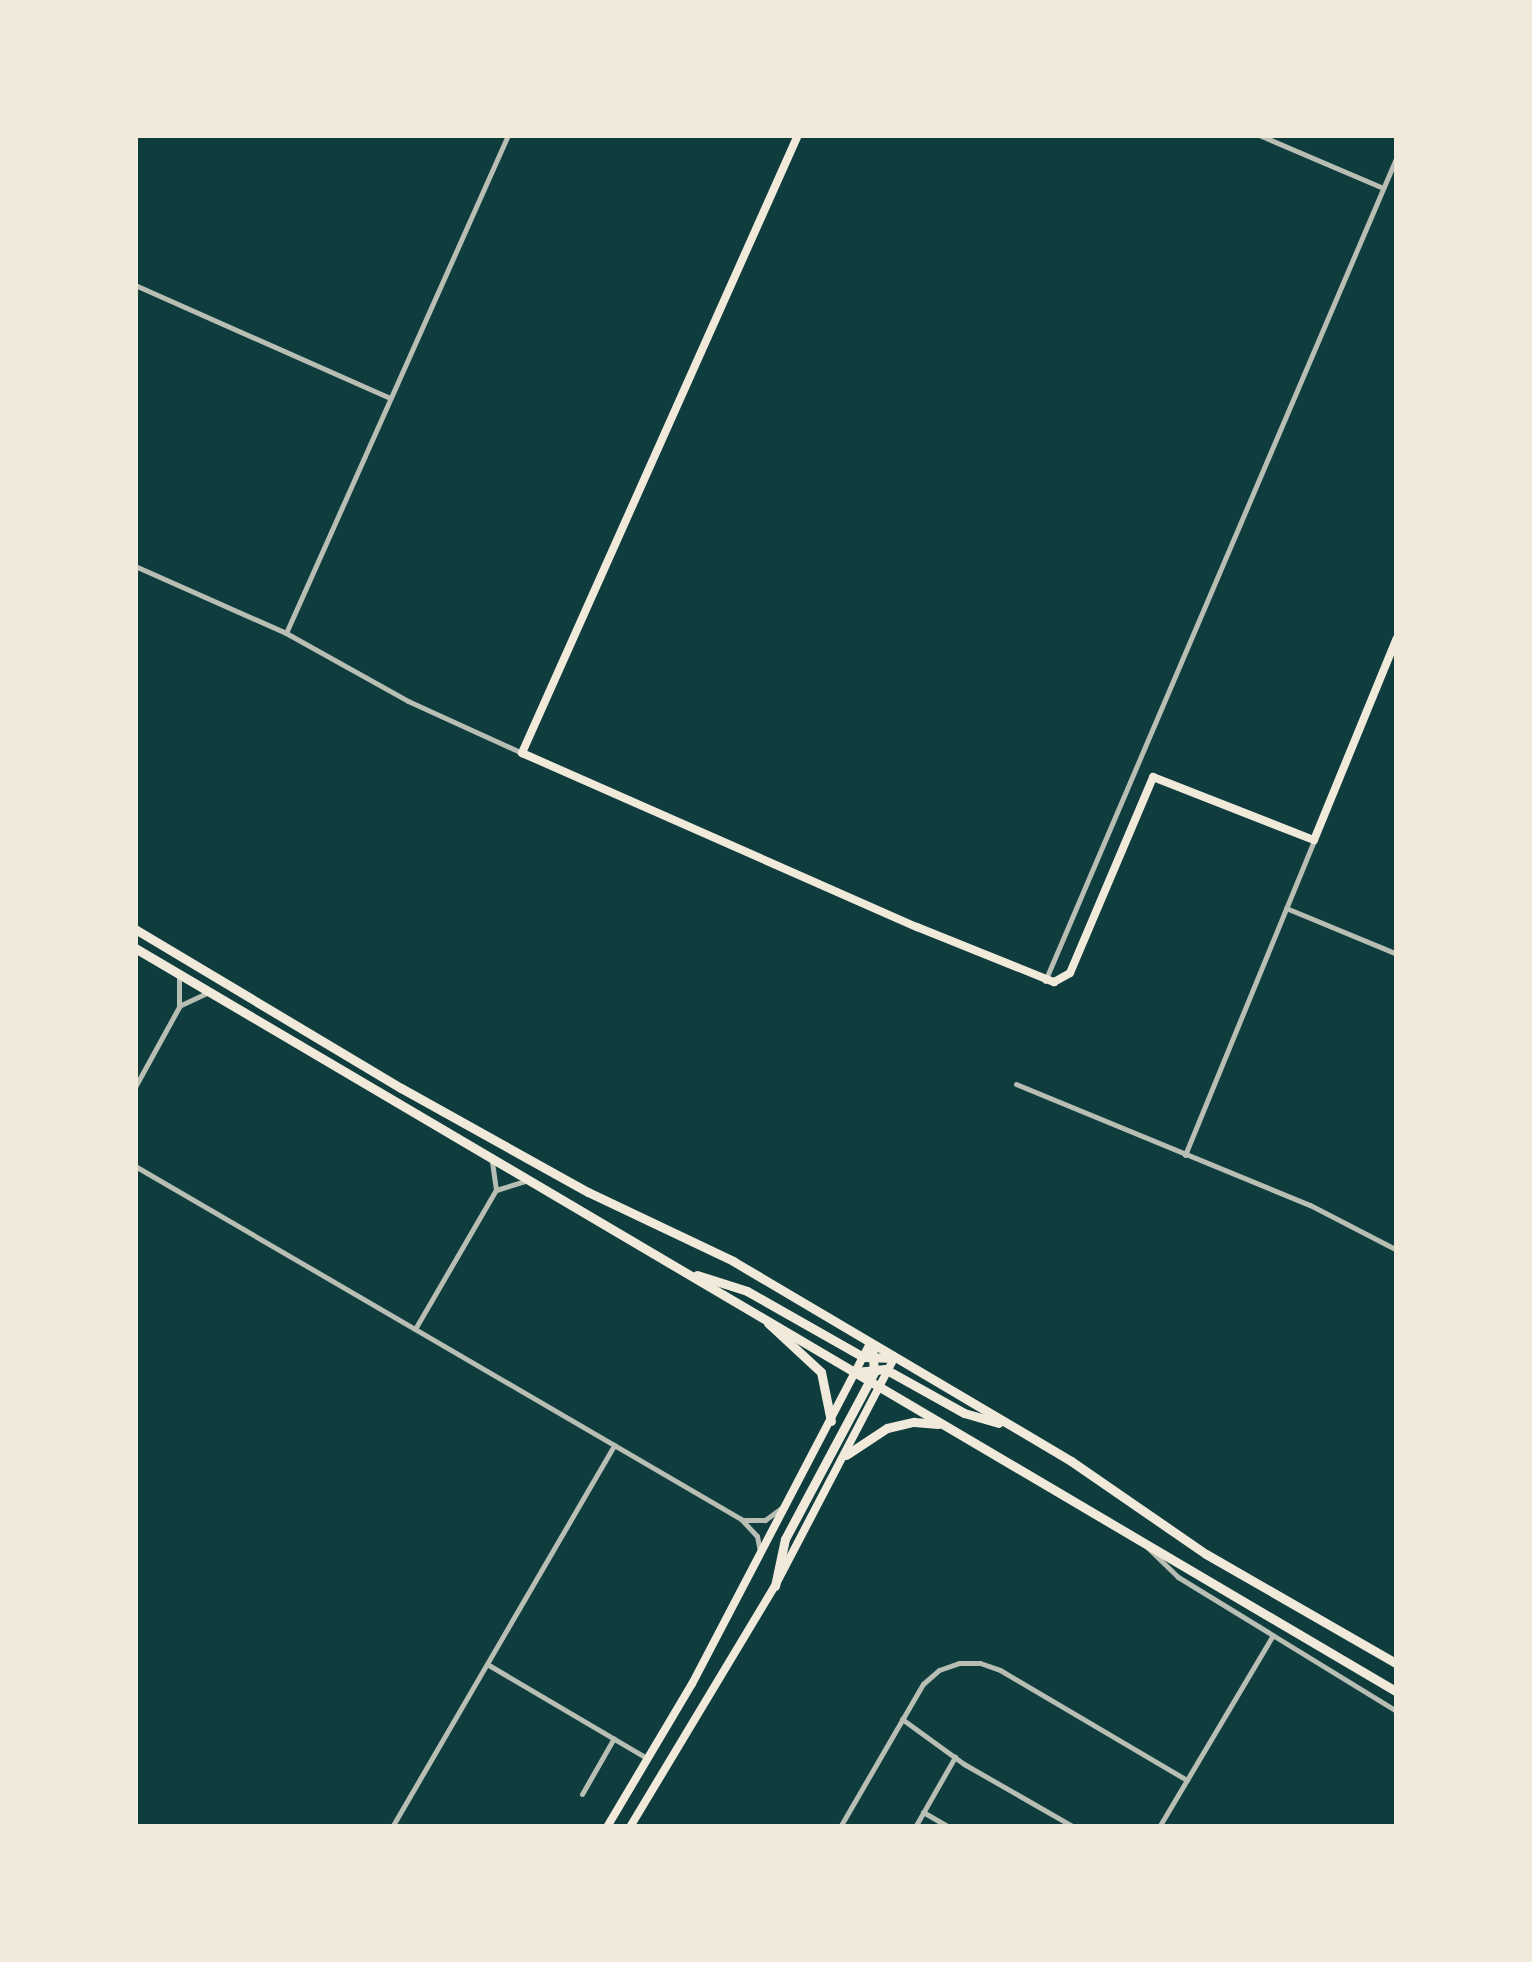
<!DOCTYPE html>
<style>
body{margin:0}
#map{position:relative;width:1532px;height:1962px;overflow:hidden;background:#0f3d3e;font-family:"Titillium Web",sans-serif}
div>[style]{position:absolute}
.minor>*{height:5px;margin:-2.5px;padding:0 2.5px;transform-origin:2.5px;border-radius:2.5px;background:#b8beb3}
.secondary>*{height:8px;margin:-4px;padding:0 4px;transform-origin:4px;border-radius:4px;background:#f1e9da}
.primary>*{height:9px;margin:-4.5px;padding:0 4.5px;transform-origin:4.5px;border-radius:4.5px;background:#f1e9da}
span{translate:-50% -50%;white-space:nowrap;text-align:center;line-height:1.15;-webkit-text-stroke:8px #f1e9da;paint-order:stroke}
.frame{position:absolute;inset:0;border:138px solid #f1e9da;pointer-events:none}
</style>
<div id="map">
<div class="minor">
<div style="left:1259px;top:135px;width:135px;rotate:23.1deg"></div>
<div style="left:135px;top:285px;width:279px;rotate:23.9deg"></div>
<div style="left:135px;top:566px;width:165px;rotate:23.9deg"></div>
<div style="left:286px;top:633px;width:140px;rotate:29.1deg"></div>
<div style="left:408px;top:701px;width:125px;rotate:24.5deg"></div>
<div style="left:286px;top:633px;width:545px;rotate:-65.97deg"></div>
<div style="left:1286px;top:908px;width:120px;rotate:22.5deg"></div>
<div style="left:1045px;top:981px;width:897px;rotate:-66.89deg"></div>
<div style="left:181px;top:1005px;width:29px;rotate:-25deg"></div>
<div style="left:1016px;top:1084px;width:318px;rotate:22.4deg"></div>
<div style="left:1310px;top:1205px;width:98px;rotate:27.3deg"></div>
<div style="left:135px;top:1087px;width:91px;rotate:-61.2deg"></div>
<div style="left:179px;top:1007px;width:30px;rotate:-90deg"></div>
<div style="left:1185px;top:1155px;width:340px;rotate:-67.7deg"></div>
<div style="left:135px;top:1166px;width:701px;rotate:30.22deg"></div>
<div style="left:741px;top:1519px;width:23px;rotate:47deg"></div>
<div style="left:757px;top:1536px;width:15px;rotate:79deg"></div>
<div style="left:496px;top:1190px;width:31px;rotate:-17deg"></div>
<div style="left:415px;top:1329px;width:161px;rotate:-59.8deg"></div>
<div style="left:496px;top:1190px;width:30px;rotate:-98deg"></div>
<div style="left:744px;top:1520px;width:21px"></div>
<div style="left:765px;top:1520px;width:24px;rotate:-36deg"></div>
<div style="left:1145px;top:1545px;width:46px;rotate:44.1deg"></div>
<div style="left:1178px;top:1577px;width:257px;rotate:31.5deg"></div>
<div style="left:487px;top:1664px;width:187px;rotate:30.5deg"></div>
<div style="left:902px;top:1719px;width:77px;rotate:36deg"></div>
<div style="left:964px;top:1764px;width:127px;rotate:29.8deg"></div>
<div style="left:582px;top:1794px;width:64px;rotate:-60.3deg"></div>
<div style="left:923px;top:1812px;width:30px;rotate:30deg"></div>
<div style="left:392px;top:1827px;width:442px;rotate:-59.8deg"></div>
<div style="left:840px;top:1827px;width:165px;rotate:-59.9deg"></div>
<div style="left:923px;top:1684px;width:21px;rotate:-41deg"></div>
<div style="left:939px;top:1670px;width:21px;rotate:-19deg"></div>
<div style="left:959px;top:1663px;width:21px"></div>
<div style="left:980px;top:1663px;width:21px;rotate:19deg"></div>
<div style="left:1000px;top:1670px;width:217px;rotate:30.5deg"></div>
<div style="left:915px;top:1827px;width:81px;rotate:-60.3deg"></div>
<div style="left:1159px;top:1827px;width:223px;rotate:-59.3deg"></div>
</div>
<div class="secondary">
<div style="left:798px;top:135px;width:677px;rotate:114.07deg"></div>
<div style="left:522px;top:753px;width:432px;rotate:23.8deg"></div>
<div style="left:917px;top:927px;width:148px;rotate:21.9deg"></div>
<div style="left:1054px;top:982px;width:18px;rotate:-29deg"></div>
<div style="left:1070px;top:973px;width:213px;rotate:-67deg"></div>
<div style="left:1153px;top:777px;width:173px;rotate:21.4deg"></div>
<div style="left:1314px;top:840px;width:218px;rotate:-67.7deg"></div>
<div style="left:607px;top:1827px;width:166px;rotate:-59.3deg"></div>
<div style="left:692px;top:1684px;width:384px;rotate:-62.4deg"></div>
<div style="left:630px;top:1827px;width:281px;rotate:-59deg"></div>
<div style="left:775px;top:1586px;width:257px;rotate:-62.4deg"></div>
</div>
<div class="primary">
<div style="left:135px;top:929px;width:310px;rotate:30.9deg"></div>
<div style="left:401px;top:1088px;width:214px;rotate:29.1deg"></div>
<div style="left:588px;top:1192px;width:161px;rotate:25.4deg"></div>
<div style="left:733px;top:1261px;width:393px;rotate:30.6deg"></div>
<div style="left:1071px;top:1461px;width:164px;rotate:34.6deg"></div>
<div style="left:1206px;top:1554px;width:220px;rotate:29.9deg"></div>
<div style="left:135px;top:948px;width:1465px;rotate:30.52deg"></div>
<div style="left:697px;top:1275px;width:52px;rotate:17.7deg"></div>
<div style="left:747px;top:1291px;width:133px;rotate:29.6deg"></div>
<div style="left:863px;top:1357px;width:31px;rotate:2deg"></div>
<div style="left:768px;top:1323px;width:72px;rotate:42.8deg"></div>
<div style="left:821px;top:1372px;width:50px;rotate:78.5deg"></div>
<div style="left:856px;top:1372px;width:29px;rotate:-6deg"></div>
<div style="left:885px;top:1369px;width:90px;rotate:29.1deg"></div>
<div style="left:964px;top:1413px;width:36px;rotate:16deg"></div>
<div style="left:846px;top:1455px;width:49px;rotate:-33.4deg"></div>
<div style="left:887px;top:1428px;width:28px;rotate:-13deg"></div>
<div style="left:914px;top:1422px;width:24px;rotate:5deg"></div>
<div style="left:775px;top:1586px;width:48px;rotate:-78deg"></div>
<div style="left:785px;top:1539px;width:189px;rotate:-61.9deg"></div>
<div style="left:874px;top:1372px;width:26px;rotate:-94deg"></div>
</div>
<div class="frame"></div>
</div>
